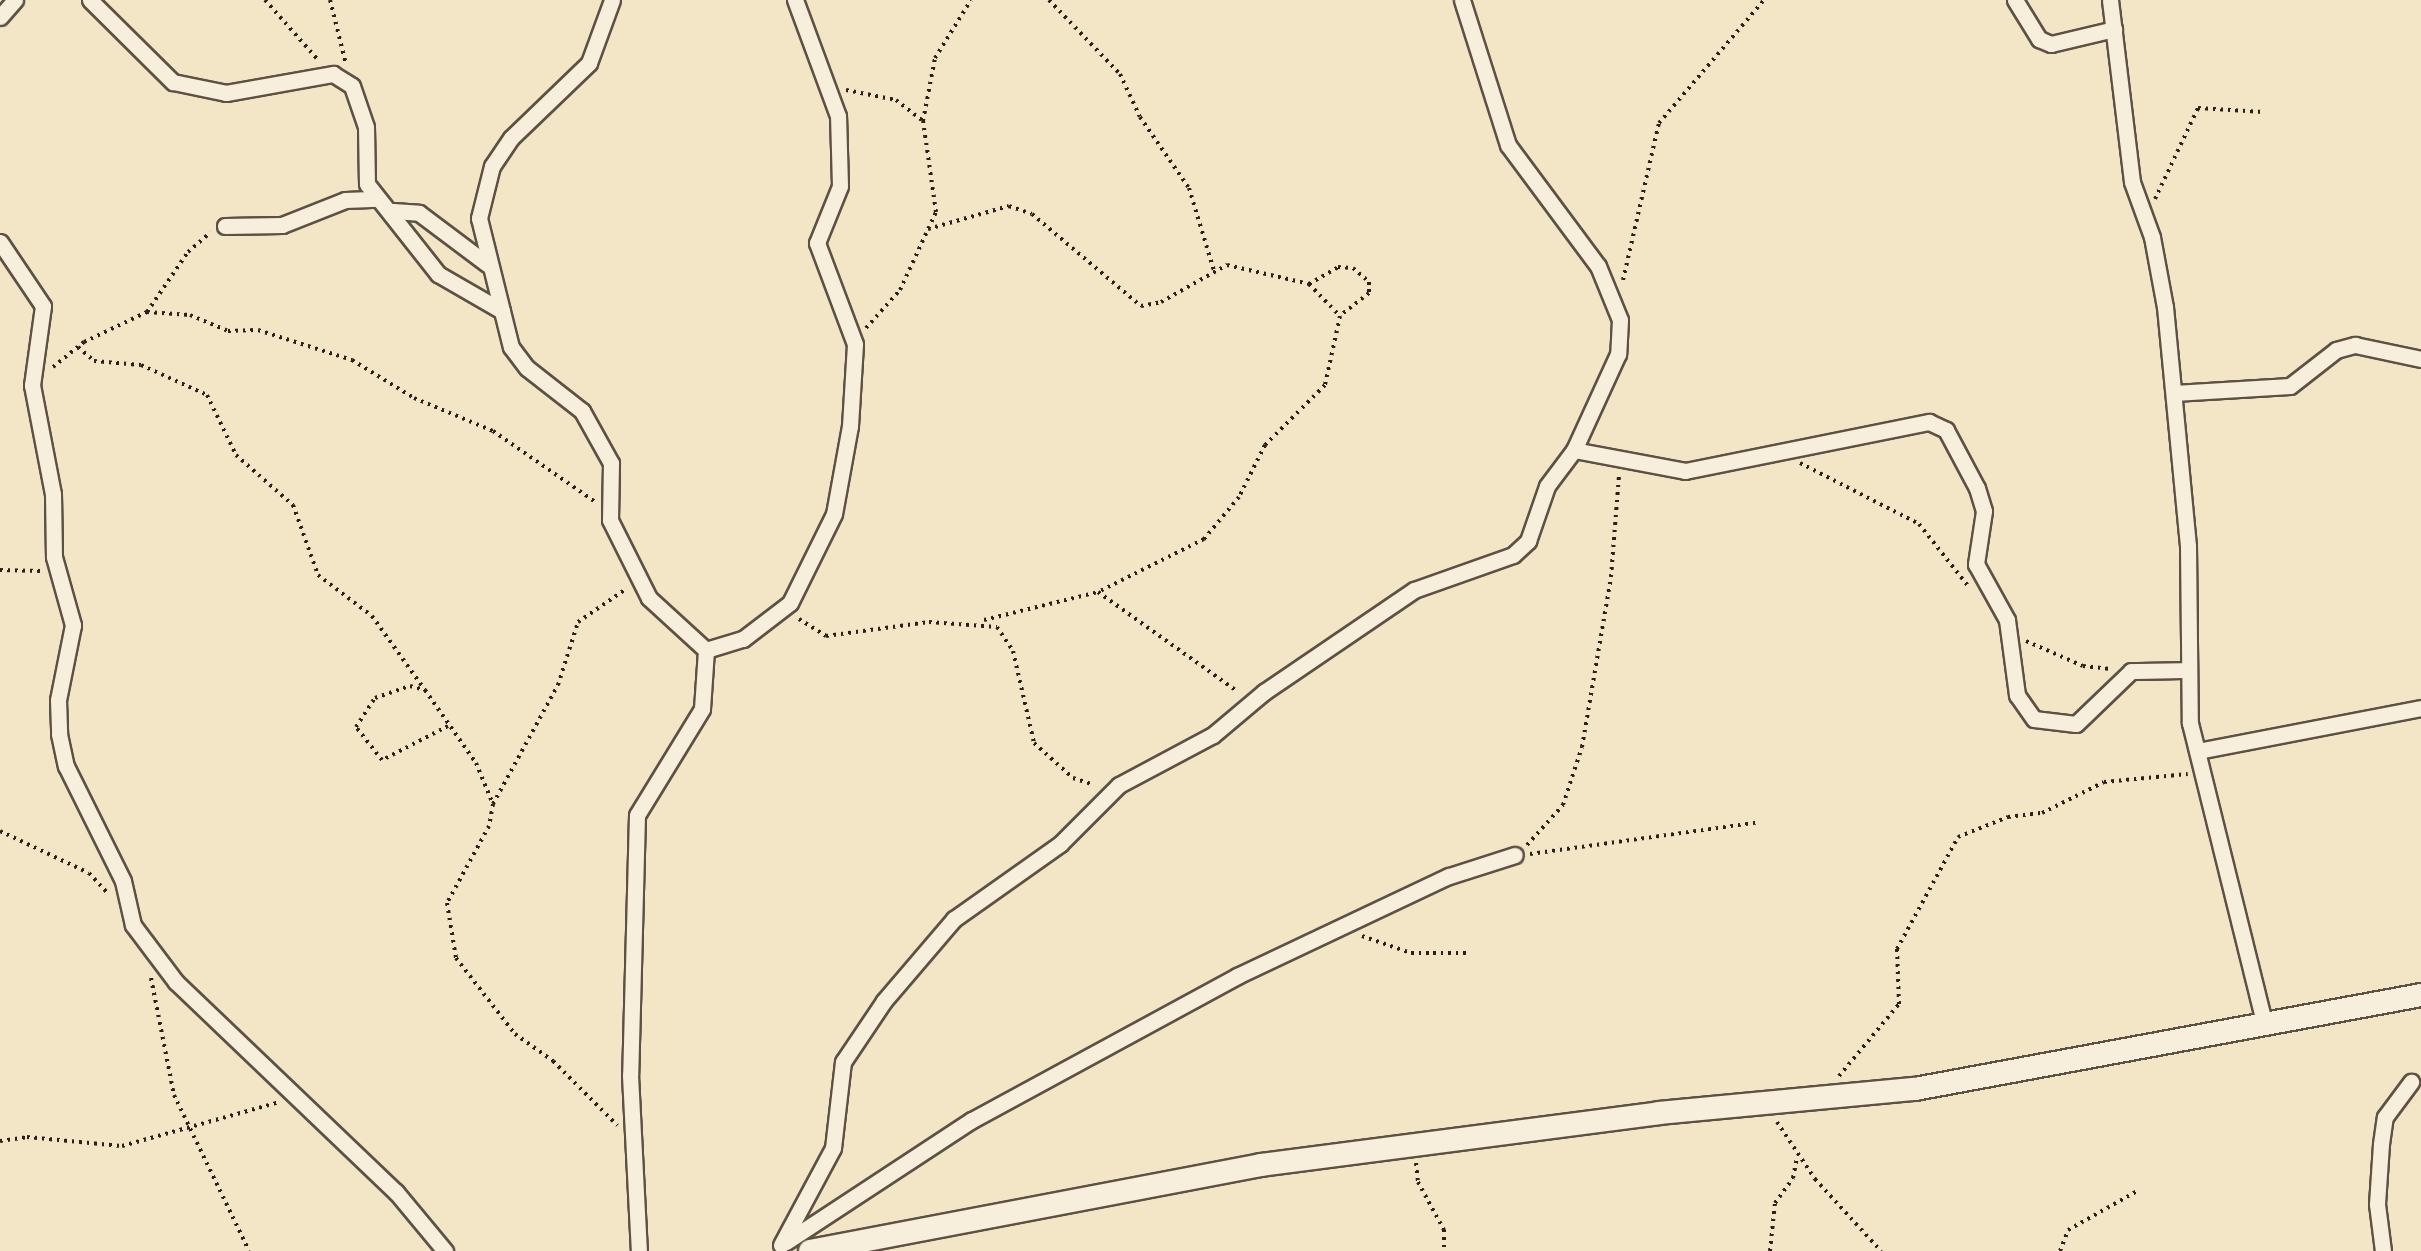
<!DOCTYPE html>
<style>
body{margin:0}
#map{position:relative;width:2421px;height:1251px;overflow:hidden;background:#f3e6c7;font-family:"IM FELL Great Primer",serif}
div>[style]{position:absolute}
.path>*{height:4px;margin-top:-2px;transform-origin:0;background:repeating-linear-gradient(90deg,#2c1f18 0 2.5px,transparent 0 7.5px)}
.roads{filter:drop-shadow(2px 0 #5e5144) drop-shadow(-2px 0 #5e5144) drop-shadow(0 2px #5e5144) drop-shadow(0 -2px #5e5144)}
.street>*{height:15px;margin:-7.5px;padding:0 7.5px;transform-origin:7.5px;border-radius:7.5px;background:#f7efdb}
.secondary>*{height:22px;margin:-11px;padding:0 11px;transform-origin:11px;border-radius:11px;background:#f7efdb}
span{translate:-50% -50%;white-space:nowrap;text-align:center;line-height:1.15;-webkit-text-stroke:8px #f7efdb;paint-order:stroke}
</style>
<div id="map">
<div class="path">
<div style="left:265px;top:0;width:80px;rotate:48.5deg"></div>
<div style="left:330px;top:0;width:66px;rotate:76deg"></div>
<div style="left:1049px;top:0;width:103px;rotate:46.2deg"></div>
<div style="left:1120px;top:74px;width:47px;rotate:65.1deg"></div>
<div style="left:1140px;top:117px;width:86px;rotate:55.4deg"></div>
<div style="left:1189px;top:188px;width:87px;rotate:73.2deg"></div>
<div style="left:846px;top:90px;width:51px;rotate:11.3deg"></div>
<div style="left:896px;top:100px;width:34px;rotate:38deg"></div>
<div style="left:2155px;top:199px;width:101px;rotate:-64.7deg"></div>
<div style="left:2198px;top:108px;width:65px;rotate:3.5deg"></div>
<div style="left:928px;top:229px;width:84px;rotate:-15.9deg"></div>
<div style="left:1009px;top:206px;width:24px;rotate:19deg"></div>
<div style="left:1032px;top:214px;width:143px;rotate:40.2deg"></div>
<div style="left:1141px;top:306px;width:20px;rotate:-11deg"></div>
<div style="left:1161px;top:302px;width:76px;rotate:-29.3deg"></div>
<div style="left:1227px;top:265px;width:84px;rotate:13deg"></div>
<div style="left:1309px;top:284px;width:34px;rotate:-30deg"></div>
<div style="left:1338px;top:267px;width:15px;rotate:4deg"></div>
<div style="left:1353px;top:268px;width:21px;rotate:41deg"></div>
<div style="left:1369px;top:282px;width:11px;rotate:90deg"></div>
<div style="left:1369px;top:293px;width:37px;rotate:142deg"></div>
<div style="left:1340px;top:316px;width:71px;rotate:102.3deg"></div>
<div style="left:1325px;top:385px;width:85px;rotate:135deg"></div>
<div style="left:1265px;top:445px;width:58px;rotate:116.6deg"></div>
<div style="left:1239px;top:497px;width:55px;rotate:129.8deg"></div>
<div style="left:1204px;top:539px;width:119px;rotate:153.4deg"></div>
<div style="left:1623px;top:280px;width:161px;rotate:-77.1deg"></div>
<div style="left:1659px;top:123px;width:162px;rotate:-49.5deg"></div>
<div style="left:1309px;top:284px;width:45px;rotate:45.9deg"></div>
<div style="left:147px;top:312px;width:43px;rotate:4deg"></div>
<div style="left:190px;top:315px;width:41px;rotate:22.8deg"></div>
<div style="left:228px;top:331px;width:30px;rotate:-2deg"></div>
<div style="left:258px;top:330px;width:99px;rotate:17.7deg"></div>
<div style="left:352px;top:360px;width:73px;rotate:31.5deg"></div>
<div style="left:414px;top:398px;width:86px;rotate:22.7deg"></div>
<div style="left:493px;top:431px;width:123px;rotate:34.7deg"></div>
<div style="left:866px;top:328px;width:51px;rotate:-48.2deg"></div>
<div style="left:900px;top:290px;width:86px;rotate:-65.2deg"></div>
<div style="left:936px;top:212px;width:92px;rotate:-98.1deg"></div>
<div style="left:923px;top:121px;width:64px;rotate:-79.2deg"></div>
<div style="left:935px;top:58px;width:68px;rotate:-58.2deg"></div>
<div style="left:78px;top:347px;width:21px;rotate:41deg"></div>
<div style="left:94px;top:361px;width:47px;rotate:4.9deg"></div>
<div style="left:141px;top:365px;width:72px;rotate:24.4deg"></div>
<div style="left:207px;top:395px;width:67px;rotate:64.2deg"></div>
<div style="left:236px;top:455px;width:76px;rotate:41.3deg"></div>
<div style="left:293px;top:505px;width:74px;rotate:70.3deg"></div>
<div style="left:318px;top:575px;width:68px;rotate:37.2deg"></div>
<div style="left:372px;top:616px;width:91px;rotate:54.4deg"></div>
<div style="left:53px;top:367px;width:40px;rotate:-39deg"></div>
<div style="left:84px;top:342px;width:70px;rotate:-25.5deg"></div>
<div style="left:147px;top:312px;width:73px;rotate:-55.7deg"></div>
<div style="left:188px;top:252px;width:30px;rotate:-41deg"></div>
<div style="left:1800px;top:463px;width:134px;rotate:27.1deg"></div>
<div style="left:1919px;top:524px;width:80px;rotate:51.6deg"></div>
<div style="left:0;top:570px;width:40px;rotate:1.4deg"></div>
<div style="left:799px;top:619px;width:32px;rotate:32deg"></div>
<div style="left:826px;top:636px;width:104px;rotate:-7.7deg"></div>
<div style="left:929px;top:622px;width:68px;rotate:4.2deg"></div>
<div style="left:997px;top:627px;width:29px;rotate:56deg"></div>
<div style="left:1013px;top:651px;width:94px;rotate:77.1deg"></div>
<div style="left:1034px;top:743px;width:52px;rotate:41.9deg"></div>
<div style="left:1073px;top:778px;width:22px;rotate:18deg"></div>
<div style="left:984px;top:620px;width:117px;rotate:-13.8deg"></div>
<div style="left:1098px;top:592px;width:172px;rotate:35.5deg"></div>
<div style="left:2026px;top:641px;width:62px;rotate:23.7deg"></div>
<div style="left:2083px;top:666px;width:28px;rotate:6deg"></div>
<div style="left:448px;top:726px;width:74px;rotate:152.7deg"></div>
<div style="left:382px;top:760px;width:42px;rotate:-128.2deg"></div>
<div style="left:356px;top:727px;width:35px;rotate:-57deg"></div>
<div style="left:375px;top:698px;width:37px;rotate:-19deg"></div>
<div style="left:410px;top:686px;width:16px;rotate:15deg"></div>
<div style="left:425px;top:690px;width:89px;rotate:55.1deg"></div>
<div style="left:476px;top:763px;width:44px;rotate:67.5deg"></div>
<div style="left:493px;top:804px;width:22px;rotate:100deg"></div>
<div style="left:489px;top:826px;width:88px;rotate:118.6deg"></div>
<div style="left:447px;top:903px;width:56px;rotate:80.7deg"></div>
<div style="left:456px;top:958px;width:96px;rotate:52.2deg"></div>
<div style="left:515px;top:1034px;width:47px;rotate:35.4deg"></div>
<div style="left:553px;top:1061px;width:91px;rotate:45deg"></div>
<div style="left:493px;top:804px;width:136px;rotate:-61.4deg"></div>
<div style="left:558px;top:685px;width:66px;rotate:-72.4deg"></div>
<div style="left:578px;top:622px;width:58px;rotate:-34.5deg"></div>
<div style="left:0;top:831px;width:98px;rotate:25.3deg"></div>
<div style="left:89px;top:873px;width:26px;rotate:47deg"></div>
<div style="left:1527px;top:845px;width:54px;rotate:-48deg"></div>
<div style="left:1563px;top:805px;width:61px;rotate:-71.9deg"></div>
<div style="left:1582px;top:747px;width:172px;rotate:-80.3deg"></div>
<div style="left:1611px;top:577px;width:102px;rotate:-85.5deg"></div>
<div style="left:1530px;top:854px;width:232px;rotate:-7.9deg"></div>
<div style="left:1362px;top:936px;width:52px;rotate:19.1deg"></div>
<div style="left:1411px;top:953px;width:55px"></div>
<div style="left:151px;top:978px;width:119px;rotate:78.9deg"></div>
<div style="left:174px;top:1095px;width:173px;rotate:64.3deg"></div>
<div style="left:1839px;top:1076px;width:94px;rotate:-50.2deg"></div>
<div style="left:1899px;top:1004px;width:55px;rotate:-92.1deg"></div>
<div style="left:1897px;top:949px;width:128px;rotate:-61.4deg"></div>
<div style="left:1958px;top:837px;width:54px;rotate:-21.8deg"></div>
<div style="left:2008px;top:817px;width:34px;rotate:-7deg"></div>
<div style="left:2042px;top:813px;width:69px;rotate:-26.6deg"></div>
<div style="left:2104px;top:782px;width:84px;rotate:-5.4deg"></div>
<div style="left:1777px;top:1122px;width:69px;rotate:56.3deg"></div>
<div style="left:1815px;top:1179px;width:98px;rotate:47.5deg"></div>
<div style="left:0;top:1141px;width:27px;rotate:-8deg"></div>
<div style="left:27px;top:1137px;width:95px;rotate:5.4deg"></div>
<div style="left:122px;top:1146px;width:164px;rotate:-15.6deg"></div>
<div style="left:1416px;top:1163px;width:19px;rotate:84deg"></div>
<div style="left:1418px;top:1182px;width:55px;rotate:61.6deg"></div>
<div style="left:1444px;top:1230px;width:21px;rotate:90deg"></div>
<div style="left:1770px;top:1251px;width:48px;rotate:-84.1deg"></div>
<div style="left:1775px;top:1203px;width:31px;rotate:-54deg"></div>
<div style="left:1793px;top:1178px;width:21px;rotate:-79deg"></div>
<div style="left:2060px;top:1251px;width:22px;rotate:-69deg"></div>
<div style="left:2068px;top:1230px;width:81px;rotate:-29.4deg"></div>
</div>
<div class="roads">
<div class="street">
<div style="left:90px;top:0;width:117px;rotate:44.7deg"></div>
<div style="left:173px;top:82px;width:54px;rotate:11.7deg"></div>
<div style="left:226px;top:93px;width:109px;rotate:-10.1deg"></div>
<div style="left:333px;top:74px;width:22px;rotate:32deg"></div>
<div style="left:352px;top:86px;width:43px;rotate:71.1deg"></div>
<div style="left:366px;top:127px;width:57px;rotate:89deg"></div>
<div style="left:367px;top:184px;width:115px;rotate:51.7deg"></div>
<div style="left:438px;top:274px;width:74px;rotate:30deg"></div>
<div style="left:612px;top:0;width:67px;rotate:110.1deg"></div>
<div style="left:589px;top:63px;width:108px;rotate:136.1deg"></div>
<div style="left:511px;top:138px;width:34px;rotate:124deg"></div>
<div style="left:492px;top:166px;width:54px;rotate:104deg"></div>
<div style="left:479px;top:218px;width:133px;rotate:76.1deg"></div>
<div style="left:511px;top:347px;width:26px;rotate:53deg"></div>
<div style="left:527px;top:368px;width:70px;rotate:38deg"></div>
<div style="left:582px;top:411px;width:60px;rotate:60.9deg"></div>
<div style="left:611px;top:463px;width:57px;rotate:91deg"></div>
<div style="left:610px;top:520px;width:87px;rotate:63.4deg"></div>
<div style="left:649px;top:598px;width:77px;rotate:42.4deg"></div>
<div style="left:706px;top:650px;width:59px;rotate:93.9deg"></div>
<div style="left:702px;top:709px;width:124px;rotate:121.5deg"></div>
<div style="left:637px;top:815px;width:260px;rotate:91.5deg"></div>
<div style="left:630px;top:1075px;width:176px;rotate:87.1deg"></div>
<div style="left:1462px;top:0;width:152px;rotate:72.4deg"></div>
<div style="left:1508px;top:145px;width:151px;rotate:53.4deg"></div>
<div style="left:1598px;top:266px;width:58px;rotate:67.8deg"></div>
<div style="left:1620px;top:320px;width:34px;rotate:93deg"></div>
<div style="left:1618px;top:354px;width:106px;rotate:114.6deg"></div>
<div style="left:2015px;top:0;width:46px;rotate:58.4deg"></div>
<div style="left:2039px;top:39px;width:13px;rotate:23deg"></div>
<div style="left:2051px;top:44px;width:65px;rotate:-13.4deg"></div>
<div style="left:2110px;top:0;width:183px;rotate:83.1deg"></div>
<div style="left:2132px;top:182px;width:59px;rotate:70deg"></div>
<div style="left:2152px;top:237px;width:71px;rotate:79.5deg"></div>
<div style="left:2165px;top:307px;width:240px;rotate:84.5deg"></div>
<div style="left:2188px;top:546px;width:177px;rotate:89.4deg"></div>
<div style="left:2190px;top:723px;width:307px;rotate:76.1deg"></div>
<div style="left:0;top:17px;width:23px;rotate:-49deg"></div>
<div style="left:393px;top:211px;width:26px;rotate:4deg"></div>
<div style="left:419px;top:213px;width:85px;rotate:36.9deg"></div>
<div style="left:225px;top:226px;width:57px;rotate:-1deg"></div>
<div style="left:282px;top:225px;width:68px;rotate:-21.6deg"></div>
<div style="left:345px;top:200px;width:33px;rotate:-2deg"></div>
<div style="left:0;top:242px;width:77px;rotate:56.1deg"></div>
<div style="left:43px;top:306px;width:80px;rotate:97.9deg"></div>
<div style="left:32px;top:385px;width:111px;rotate:79.1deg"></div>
<div style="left:53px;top:494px;width:63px;rotate:89.1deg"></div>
<div style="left:54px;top:557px;width:71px;rotate:74.4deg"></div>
<div style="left:73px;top:625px;width:76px;rotate:101.3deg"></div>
<div style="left:58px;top:700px;width:34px;rotate:88deg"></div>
<div style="left:59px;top:734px;width:33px;rotate:78deg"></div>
<div style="left:66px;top:766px;width:128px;rotate:63.6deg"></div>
<div style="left:123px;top:881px;width:45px;rotate:77.2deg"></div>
<div style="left:133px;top:925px;width:71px;rotate:53deg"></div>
<div style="left:176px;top:982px;width:304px;rotate:43.7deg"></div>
<div style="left:396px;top:1192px;width:77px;rotate:50.3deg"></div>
<div style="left:2174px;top:393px;width:116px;rotate:-3.5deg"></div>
<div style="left:2290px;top:386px;width:58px;rotate:-38deg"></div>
<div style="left:2336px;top:350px;width:20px;rotate:-15deg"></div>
<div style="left:2355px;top:345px;width:67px;rotate:12deg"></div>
<div style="left:706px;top:650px;width:39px;rotate:-17deg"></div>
<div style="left:743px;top:639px;width:59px;rotate:-37.5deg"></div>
<div style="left:790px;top:603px;width:99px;rotate:-63.7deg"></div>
<div style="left:834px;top:514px;width:89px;rotate:-79.7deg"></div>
<div style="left:850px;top:426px;width:82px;rotate:-86.5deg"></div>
<div style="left:855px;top:344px;width:108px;rotate:-110.6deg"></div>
<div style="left:817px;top:243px;width:61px;rotate:-68deg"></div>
<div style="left:840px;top:186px;width:70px;rotate:-91.6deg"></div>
<div style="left:838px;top:116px;width:124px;rotate:-110.3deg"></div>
<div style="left:2198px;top:751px;width:227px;rotate:-10.9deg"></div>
<div style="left:786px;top:1242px;width:222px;rotate:-33.3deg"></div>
<div style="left:972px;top:1120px;width:302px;rotate:-28.5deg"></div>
<div style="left:1237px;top:976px;width:234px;rotate:-25.3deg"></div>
<div style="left:1449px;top:876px;width:69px;rotate:-17.7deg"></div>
<div style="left:781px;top:1245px;width:110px;rotate:-61.8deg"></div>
<div style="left:833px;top:1148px;width:87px;rotate:-83.4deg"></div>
<div style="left:843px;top:1062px;width:73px;rotate:-56.1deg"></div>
<div style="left:884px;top:1001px;width:108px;rotate:-49.5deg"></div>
<div style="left:954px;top:919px;width:130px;rotate:-35.3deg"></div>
<div style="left:1060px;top:844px;width:83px;rotate:-45deg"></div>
<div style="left:1119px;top:785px;width:106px;rotate:-28deg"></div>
<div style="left:1213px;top:735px;width:67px;rotate:-40.1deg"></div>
<div style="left:1264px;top:692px;width:181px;rotate:-34.2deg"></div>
<div style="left:1414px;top:590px;width:105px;rotate:-19.5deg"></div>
<div style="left:1513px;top:555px;width:21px;rotate:-43deg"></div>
<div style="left:1528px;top:541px;width:58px;rotate:-70.9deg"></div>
<div style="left:1547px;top:486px;width:45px;rotate:-53.1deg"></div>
<div style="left:1574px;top:450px;width:113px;rotate:10.7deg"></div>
<div style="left:1685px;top:471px;width:249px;rotate:-11.4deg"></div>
<div style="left:1929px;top:422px;width:19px;rotate:25deg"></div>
<div style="left:1946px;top:430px;width:66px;rotate:61.9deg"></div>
<div style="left:1977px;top:488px;width:24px;rotate:73deg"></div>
<div style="left:1984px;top:511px;width:54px;rotate:98.6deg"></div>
<div style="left:1976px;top:564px;width:64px;rotate:61deg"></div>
<div style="left:2007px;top:620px;width:76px;rotate:82.4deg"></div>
<div style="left:2017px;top:695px;width:29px;rotate:55deg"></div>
<div style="left:2034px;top:719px;width:42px;rotate:6.8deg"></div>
<div style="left:2076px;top:724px;width:76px;rotate:-43.9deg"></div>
<div style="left:2131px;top:671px;width:57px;rotate:-1deg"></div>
<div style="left:2383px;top:1251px;width:47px;rotate:-97.3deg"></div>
<div style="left:2377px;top:1204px;width:60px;rotate:-86.2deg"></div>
<div style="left:2381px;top:1144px;width:27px;rotate:-82deg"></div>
<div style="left:2385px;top:1117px;width:44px;rotate:-53.4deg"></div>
</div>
<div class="secondary">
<div style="left:810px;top:1251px;width:459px;rotate:-10.8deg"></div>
<div style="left:1261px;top:1165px;width:401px;rotate:-7.4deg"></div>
<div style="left:1659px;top:1113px;width:257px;rotate:-5.4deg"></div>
<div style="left:1915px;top:1089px;width:515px;rotate:-10.52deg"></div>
</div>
</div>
</div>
